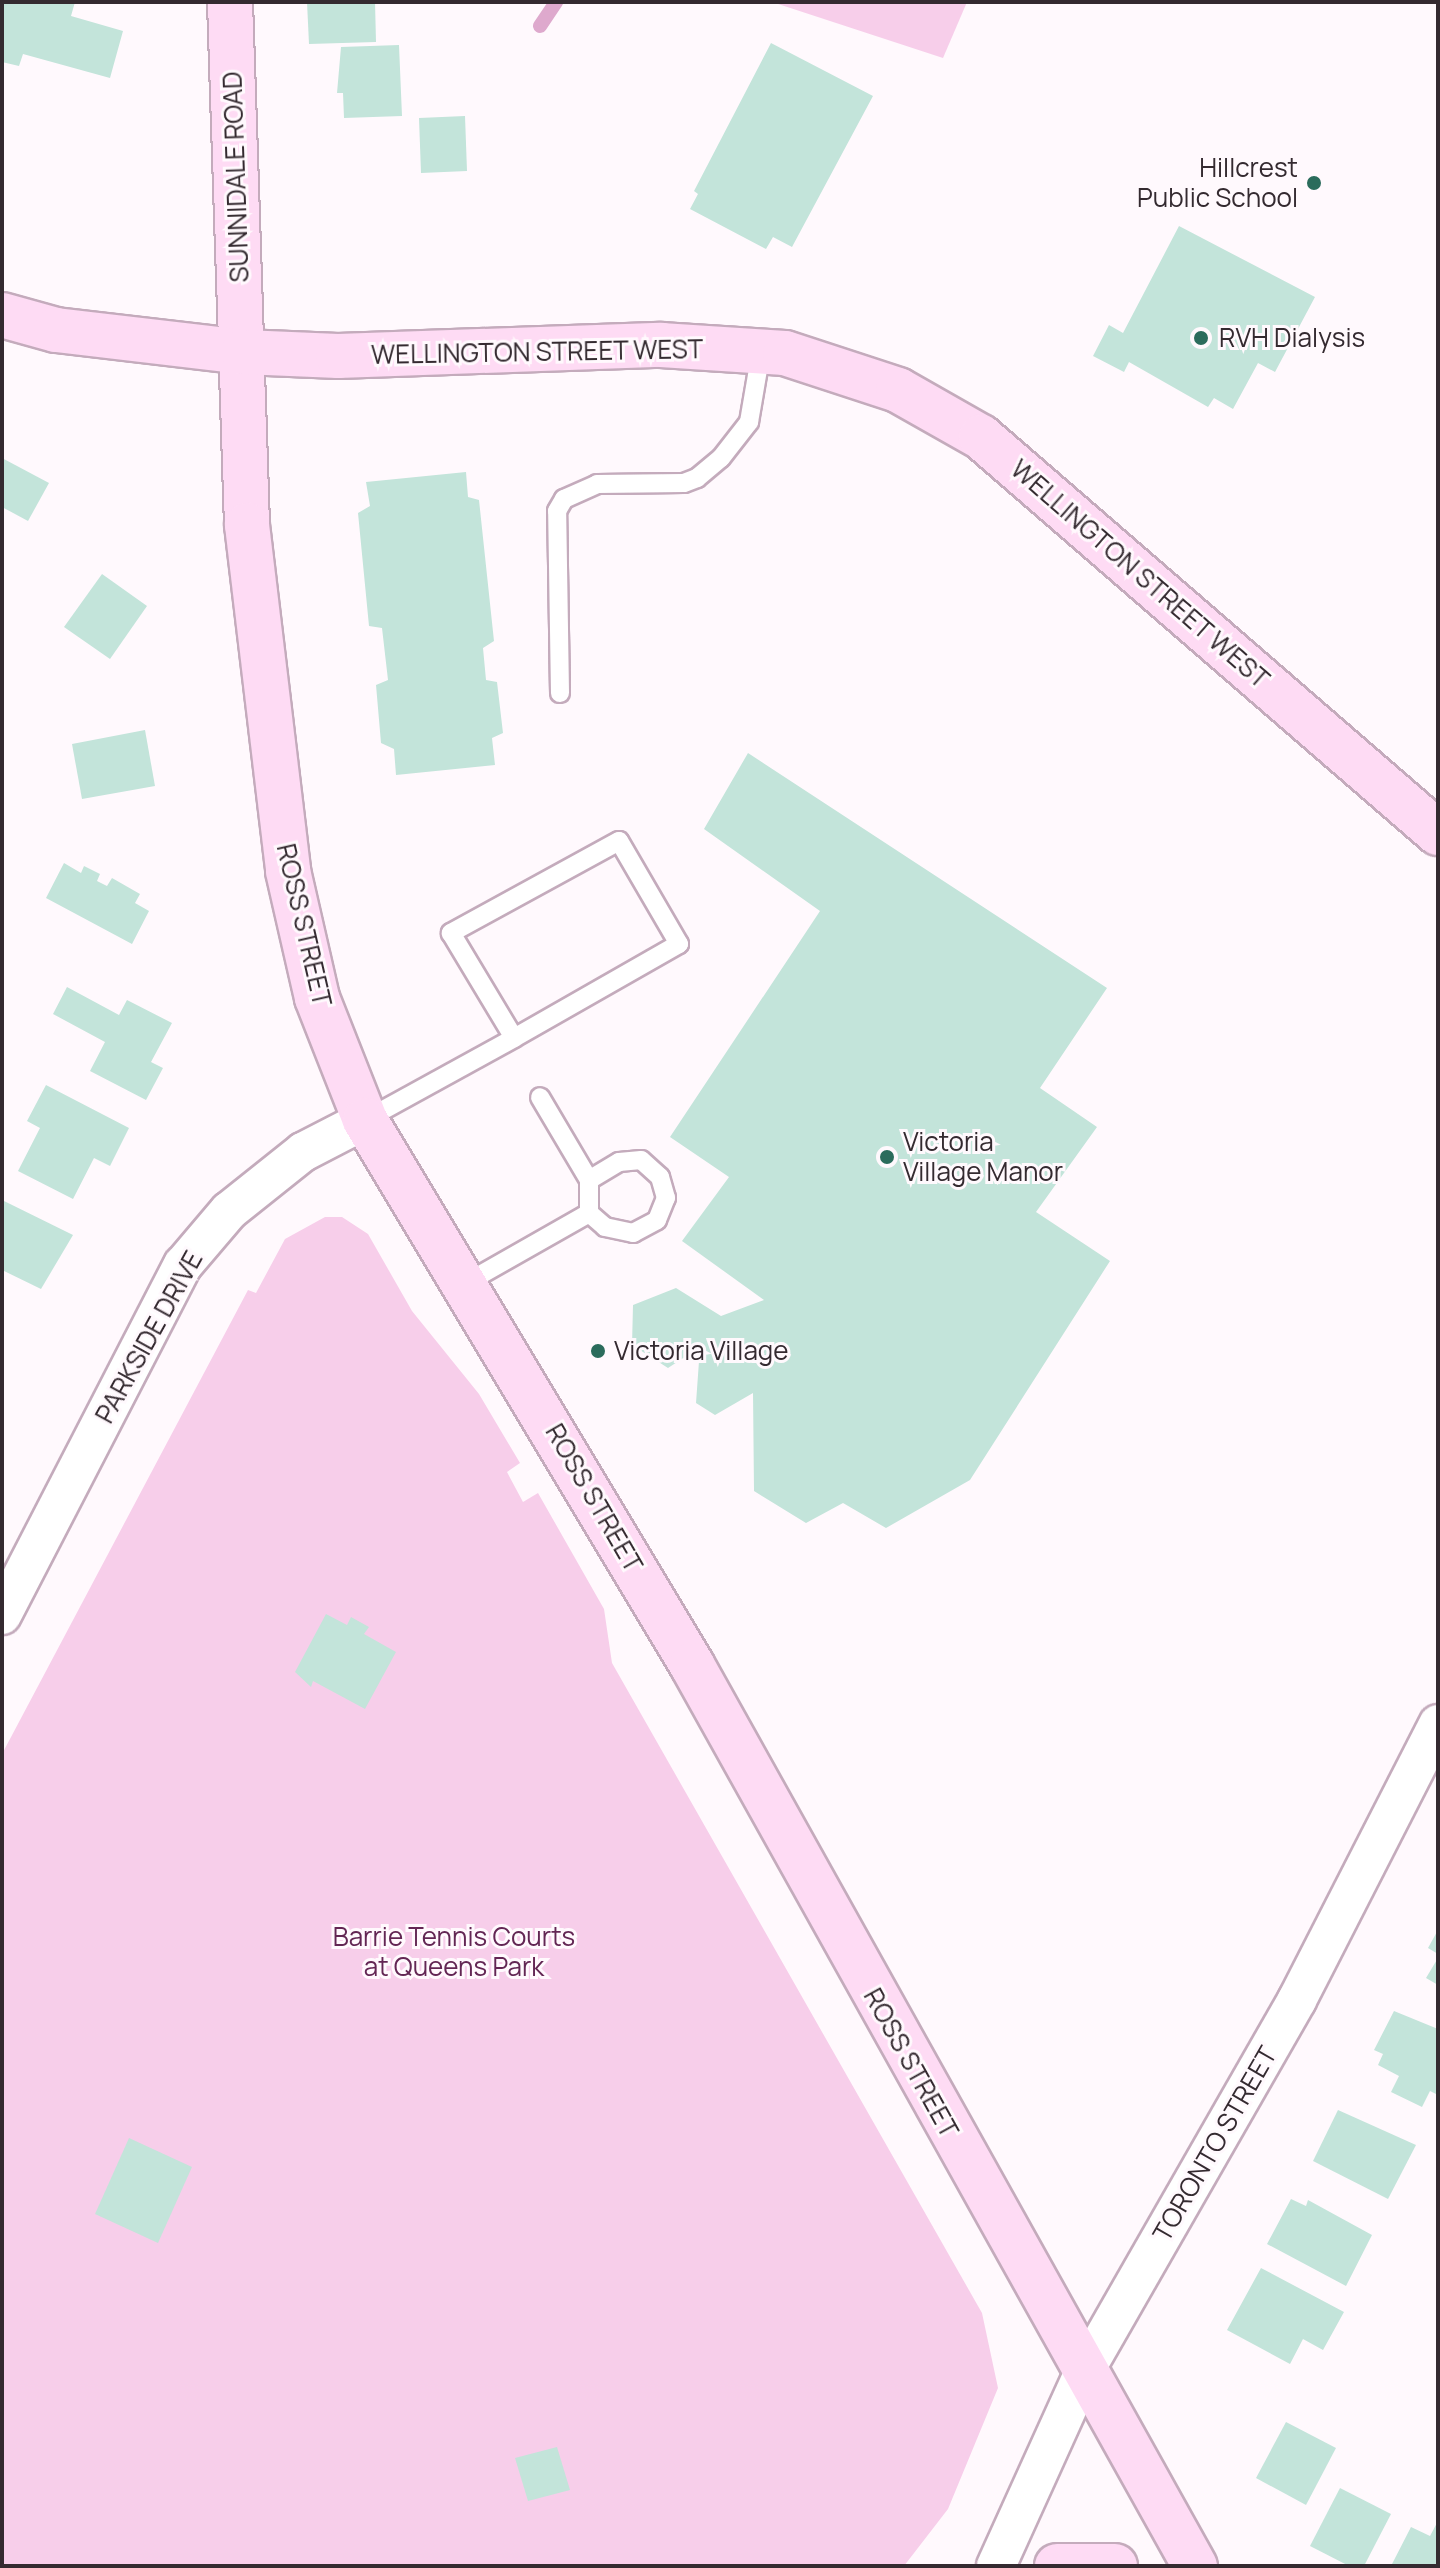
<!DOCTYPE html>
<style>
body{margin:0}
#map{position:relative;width:1440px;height:2568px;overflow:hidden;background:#fff9fd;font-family:Manrope,sans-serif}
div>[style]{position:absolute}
.green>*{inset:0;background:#f7ceea}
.stream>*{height:14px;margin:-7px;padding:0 7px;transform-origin:7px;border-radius:7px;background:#dea9cd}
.building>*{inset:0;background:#c3e4da}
.roads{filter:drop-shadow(2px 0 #c4abbc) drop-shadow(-2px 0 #c4abbc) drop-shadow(0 2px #c4abbc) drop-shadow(0 -2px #c4abbc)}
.lane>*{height:18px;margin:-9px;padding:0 9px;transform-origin:9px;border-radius:9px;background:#fff}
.street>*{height:38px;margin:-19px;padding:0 19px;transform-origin:19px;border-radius:19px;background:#fff}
.secondary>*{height:44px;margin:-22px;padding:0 22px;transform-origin:22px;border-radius:22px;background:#fedbf4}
.dots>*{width:22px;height:22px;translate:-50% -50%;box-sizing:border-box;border:4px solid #fff9fd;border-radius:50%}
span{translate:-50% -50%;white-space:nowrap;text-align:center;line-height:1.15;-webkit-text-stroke:6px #fff9fd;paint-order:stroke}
.poi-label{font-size:26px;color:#342a30}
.right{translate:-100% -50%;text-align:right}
.left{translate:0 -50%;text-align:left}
.street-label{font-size:26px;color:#342a30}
.park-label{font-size:26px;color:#632654}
.frame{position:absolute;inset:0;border:4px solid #342a30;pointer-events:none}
</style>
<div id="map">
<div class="green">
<div style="clip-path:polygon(772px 2px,967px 2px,943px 58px)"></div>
<div style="clip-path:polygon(325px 1217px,342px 1217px,368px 1234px,412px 1311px,479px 1394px,520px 1463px,507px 1472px,523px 1502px,538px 1493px,604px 1609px,612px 1663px,982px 2313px,998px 2388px,948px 2509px,904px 2566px,2px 2566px,2px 1754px,248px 1290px,256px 1293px,285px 1239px)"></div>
</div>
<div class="stream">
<div style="left:540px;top:26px;width:29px;rotate:-56deg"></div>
</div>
<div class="building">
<div style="clip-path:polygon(2px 2px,75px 2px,71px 16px,123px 31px,110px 78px,23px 54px,19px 66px,2px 62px)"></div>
<div style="clip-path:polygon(307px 2px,375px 2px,376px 42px,309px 44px)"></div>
<div style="clip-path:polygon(771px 43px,873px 96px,792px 247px,773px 237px,766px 249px,690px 209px,698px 194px,694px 191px)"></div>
<div style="clip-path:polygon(399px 45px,402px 116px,344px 118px,343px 93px,337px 93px,341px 47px)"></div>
<div style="clip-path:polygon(465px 116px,467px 171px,421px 173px,419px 118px)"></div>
<div style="clip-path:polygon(1179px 226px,1315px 297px,1275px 372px,1258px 363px,1233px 409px,1214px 398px,1208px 407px,1129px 362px,1124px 372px,1093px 356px,1109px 325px,1123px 333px)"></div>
<div style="clip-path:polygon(2px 458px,49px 483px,28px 521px,2px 507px)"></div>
<div style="clip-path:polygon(466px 472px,468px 497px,479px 500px,494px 641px,483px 648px,486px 680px,497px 682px,503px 733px,492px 738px,495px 765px,396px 775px,394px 749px,381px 743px,376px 685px,388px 680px,382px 628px,369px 626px,358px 513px,370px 506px,366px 482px)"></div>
<div style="clip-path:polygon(102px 574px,147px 606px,110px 659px,64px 627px)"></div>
<div style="clip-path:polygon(145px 730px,155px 786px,82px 799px,72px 744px)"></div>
<div style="clip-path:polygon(748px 753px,1107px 988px,1040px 1088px,1097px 1127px,1036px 1212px,1110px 1261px,970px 1480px,886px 1528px,843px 1503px,806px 1523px,754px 1491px,753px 1393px,715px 1415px,696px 1403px,700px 1347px,668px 1368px,632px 1345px,633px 1305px,676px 1288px,721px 1316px,764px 1300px,682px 1241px,729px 1177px,670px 1137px,820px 911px,704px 829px)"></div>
<div style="clip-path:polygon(64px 863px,81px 873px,84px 866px,100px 874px,97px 881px,107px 886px,112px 878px,140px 894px,135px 903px,149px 911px,132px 944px,46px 898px)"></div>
<div style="clip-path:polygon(67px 987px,119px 1015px,127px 1000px,172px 1023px,151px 1062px,163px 1068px,146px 1100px,90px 1071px,105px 1042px,53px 1014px)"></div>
<div style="clip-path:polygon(46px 1085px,129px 1128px,110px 1166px,94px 1158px,73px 1199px,18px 1171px,40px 1128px,27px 1121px)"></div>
<div style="clip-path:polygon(2px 1200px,73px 1235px,41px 1289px,2px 1270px)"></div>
<div style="clip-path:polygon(326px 1614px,347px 1625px,351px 1617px,369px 1627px,364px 1634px,396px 1652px,365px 1709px,313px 1681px,311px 1687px,295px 1672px)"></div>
<div style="clip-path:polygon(1438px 1930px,1438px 1954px,1428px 1948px)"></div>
<div style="clip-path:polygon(1438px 1958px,1438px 1985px,1426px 1978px)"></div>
<div style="clip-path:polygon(1394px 2011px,1438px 2029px,1438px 2095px,1430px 2091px,1422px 2107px,1391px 2092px,1399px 2076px,1378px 2065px,1383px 2054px,1374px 2050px)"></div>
<div style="clip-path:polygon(1338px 2110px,1416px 2145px,1388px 2199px,1313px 2161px)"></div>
<div style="clip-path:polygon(129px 2138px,192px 2167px,158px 2243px,95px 2214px)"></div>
<div style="clip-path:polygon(1291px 2199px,1306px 2206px,1308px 2200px,1372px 2235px,1346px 2286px,1267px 2244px)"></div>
<div style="clip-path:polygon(1261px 2268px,1344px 2312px,1323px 2350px,1303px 2339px,1290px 2364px,1227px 2330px)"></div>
<div style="clip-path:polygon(1286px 2422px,1336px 2448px,1306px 2505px,1256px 2478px)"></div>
<div style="clip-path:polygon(557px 2447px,570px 2490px,528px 2501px,515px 2458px)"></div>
<div style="clip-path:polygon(1340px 2488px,1391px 2514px,1364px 2566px,1349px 2566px,1310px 2546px)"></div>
<div style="clip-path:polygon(1438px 2521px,1438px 2566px,1391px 2566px,1411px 2527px,1430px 2536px)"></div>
</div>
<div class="roads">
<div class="lane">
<div style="left:560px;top:693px;width:182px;rotate:-90.9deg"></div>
<div style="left:557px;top:511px;width:14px;rotate:-60deg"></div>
<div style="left:564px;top:499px;width:36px;rotate:-24deg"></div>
<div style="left:597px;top:484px;width:87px;rotate:-0.7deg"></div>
<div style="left:684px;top:483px;width:14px;rotate:-21deg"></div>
<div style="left:697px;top:478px;width:31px;rotate:-40deg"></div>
<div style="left:721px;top:458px;width:46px;rotate:-52.1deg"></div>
<div style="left:749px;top:422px;width:71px;rotate:-80.3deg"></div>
<div style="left:365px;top:1120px;width:170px;rotate:-28.8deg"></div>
<div style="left:514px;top:1038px;width:190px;rotate:-29.7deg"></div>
<div style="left:679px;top:944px;width:119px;rotate:-120.2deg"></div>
<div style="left:619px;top:841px;width:192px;rotate:151.3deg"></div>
<div style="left:451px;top:933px;width:122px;rotate:59deg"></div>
<div style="left:589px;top:1213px;width:21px;rotate:41deg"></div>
<div style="left:605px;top:1227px;width:29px;rotate:12deg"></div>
<div style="left:633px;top:1233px;width:27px;rotate:-28deg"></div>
<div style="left:657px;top:1220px;width:24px;rotate:-68deg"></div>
<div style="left:666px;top:1198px;width:22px;rotate:-106deg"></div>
<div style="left:660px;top:1177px;width:25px;rotate:-138deg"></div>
<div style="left:641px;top:1160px;width:22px;rotate:175deg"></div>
<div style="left:619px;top:1162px;width:35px;rotate:149deg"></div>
<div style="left:466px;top:1283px;width:142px;rotate:-29.6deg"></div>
<div style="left:589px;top:1213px;width:33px;rotate:-90deg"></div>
<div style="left:589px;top:1180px;width:96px;rotate:-120.6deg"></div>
</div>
<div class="street">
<div style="left:2px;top:1615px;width:394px;rotate:-62.7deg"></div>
<div style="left:183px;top:1265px;width:71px;rotate:-49.6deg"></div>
<div style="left:229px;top:1211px;width:95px;rotate:-38.6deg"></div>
<div style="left:303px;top:1152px;width:70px;rotate:-27.3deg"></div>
<div style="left:996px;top:2566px;width:213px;rotate:-65.6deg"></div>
<div style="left:1084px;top:2372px;width:429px;rotate:-60.2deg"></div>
<div style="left:1297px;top:2000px;width:310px;rotate:-62.9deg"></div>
</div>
<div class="secondary">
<div style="left:230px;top:2px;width:523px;rotate:88.14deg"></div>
<div style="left:247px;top:525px;width:348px;rotate:83.2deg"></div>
<div style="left:288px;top:871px;width:130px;rotate:77.1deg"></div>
<div style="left:317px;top:998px;width:131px;rotate:68.5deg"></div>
<div style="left:365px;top:1120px;width:636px;rotate:59.04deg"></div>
<div style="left:692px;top:1665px;width:1032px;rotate:60.83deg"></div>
<div style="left:2px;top:315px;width:56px;rotate:15.5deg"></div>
<div style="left:56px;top:330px;width:188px;rotate:6.7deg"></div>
<div style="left:243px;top:352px;width:95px;rotate:2.4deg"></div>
<div style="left:338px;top:356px;width:323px;rotate:-2deg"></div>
<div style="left:661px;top:345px;width:124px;rotate:3.7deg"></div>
<div style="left:785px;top:353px;width:119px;rotate:18.1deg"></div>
<div style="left:898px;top:390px;width:95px;rotate:29.5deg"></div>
<div style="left:981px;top:437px;width:605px;rotate:40.91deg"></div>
<div style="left:1057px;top:2566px;width:58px"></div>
</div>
</div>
<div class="dots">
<div style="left:1314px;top:183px;background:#2b6c5c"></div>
<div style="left:1201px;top:338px;background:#2b6c5c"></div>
<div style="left:887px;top:1157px;background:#2b6c5c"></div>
<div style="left:598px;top:1351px;background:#2b6c5c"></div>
</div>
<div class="poi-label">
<span class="right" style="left:1298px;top:183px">Hillcrest<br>Public School</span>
<span class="left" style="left:1219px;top:338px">RVH Dialysis</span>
<span class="left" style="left:903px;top:1157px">Victoria<br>Village Manor</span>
<span class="left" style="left:614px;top:1351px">Victoria Village</span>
</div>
<div class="street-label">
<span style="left:236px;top:177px;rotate:-92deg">SUNNIDALE ROAD</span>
<span style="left:537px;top:352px;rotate:-1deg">WELLINGTON STREET WEST</span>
<span style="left:1140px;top:574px;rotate:41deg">WELLINGTON STREET WEST</span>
<span style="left:304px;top:925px;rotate:77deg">ROSS STREET</span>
<span style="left:149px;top:1337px;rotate:-61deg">PARKSIDE DRIVE</span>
<span style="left:594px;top:1498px;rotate:60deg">ROSS STREET</span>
<span style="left:911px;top:2063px;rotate:61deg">ROSS STREET</span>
<span style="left:1215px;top:2144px;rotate:-60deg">TORONTO STREET</span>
</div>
<div class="park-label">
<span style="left:454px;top:1952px">Barrie Tennis Courts<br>at Queens Park</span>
</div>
<div class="frame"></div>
</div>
